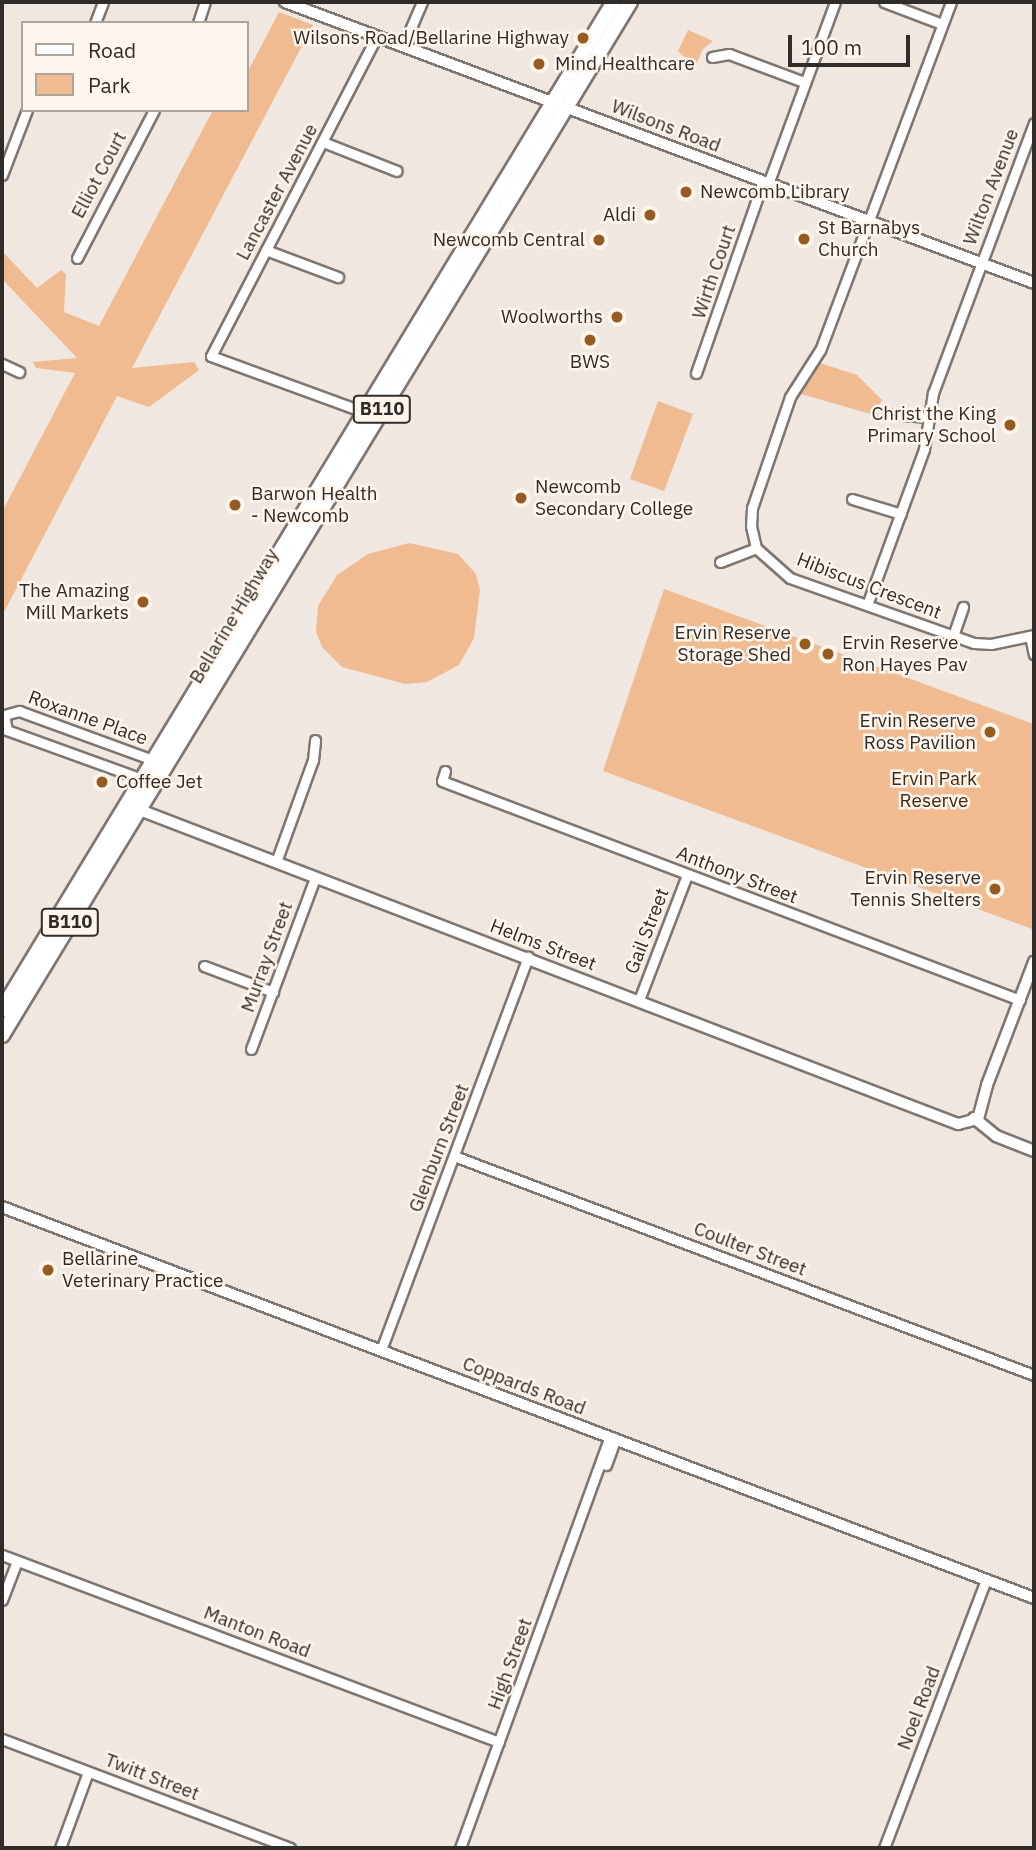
<!DOCTYPE html>
<style>
body{margin:0}
#map{position:relative;width:1036px;height:1850px;overflow:hidden;background:#f0e7e0;font-family:"IBM Plex Sans",sans-serif}
div>[style]{position:absolute}
.green>*{inset:0;background:#f0bb90}
.roads{filter:drop-shadow(2px 0 #7e7670) drop-shadow(-2px 0 #7e7670) drop-shadow(0 2px #7e7670) drop-shadow(0 -2px #7e7670)}
.minor>*{height:9px;margin:-4.5px;padding:0 4.5px;transform-origin:4.5px;border-radius:4.5px;background:#fff}
.tertiary>*{height:10px;margin:-5px;padding:0 5px;transform-origin:5px;border-radius:5px;background:#fff}
.trunk>*{height:14px;margin:-7px;padding:0 7px;transform-origin:7px;border-radius:7px;background:#fff}
.dots>*{width:19px;height:19px;translate:-50% -50%;box-sizing:border-box;border:4px solid #fef5ed;border-radius:50%}
span{translate:-50% -50%;white-space:nowrap;text-align:center;line-height:1.15;-webkit-text-stroke:5px #fef5ed;paint-order:stroke}
.shield-label span{padding:2px 5px;background:#fef5ed;border:2px solid;border-radius:5px;-webkit-text-stroke-width:0}
.shield-label{font-size:18px;color:#2f2c29;font-weight:700}
.poi-label{font-size:19px;color:#2f2c29}
.right{translate:-100% -50%;text-align:right}
.left{translate:0 -50%;text-align:left}
.street-label{font-size:19px;color:#2f2c29}
.park-label{font-size:19px;color:#45290f}
.frame{position:absolute;inset:0;border:4px solid #2f2c29;pointer-events:none}
.legend{position:absolute;left:21px;top:21px;width:228px;height:91px;box-sizing:border-box;background:#fef5ed;border:2px solid #aba59f;margin:0;padding:9px 12px;list-style:none;font-size:21px;color:#2f2c29}
.legend li{display:flex;align-items:center;gap:14px;height:35px}
.legend b{width:35px;border:2px solid #aba59f}
.scale{position:absolute;left:788px;top:35px;width:122px;height:32px;box-sizing:border-box;border:4px solid #2f2c29;border-top:0;padding-left:9px;font-size:21px;line-height:24px;white-space:nowrap;color:#2f2c29;-webkit-text-stroke:5px #fef5ed;paint-order:stroke}
</style>
<div id="map">
<div class="green">
<div style="clip-path:polygon(279px 12px,313px 25px,132px 368px,194px 362px,199px 370px,149px 407px,117px 396px,2px 616px,2px 512px,75px 373px,36px 368px,33px 362px,77px 358px,2px 279px,2px 251px,37px 288px,61px 270px,66px 274px,64px 312px,99px 326px,213px 110px,247px 110px,247px 73px)"></div>
<div style="clip-path:polygon(688px 30px,713px 41px,703px 49px,695px 67px,678px 51px)"></div>
<div style="clip-path:polygon(820px 363px,857px 375px,882px 400px,874px 415px,801px 394px)"></div>
<div style="clip-path:polygon(658px 401px,693px 414px,664px 491px,630px 479px)"></div>
<div style="clip-path:polygon(409px 543px,458px 554px,476px 574px,480px 590px,474px 638px,459px 665px,427px 682px,405px 684px,342px 667px,322px 647px,316px 632px,318px 606px,337px 575px,368px 554px)"></div>
<div style="clip-path:polygon(664px 589px,1034px 724px,1032px 929px,603px 771px)"></div>
</div>
<div class="roads">
<div class="minor">
<div style="left:884px;top:2px;width:62px;rotate:20.8deg"></div>
<div style="left:951px;top:2px;width:372px;rotate:110.6deg"></div>
<div style="left:820px;top:350px;width:56px;rotate:122.6deg"></div>
<div style="left:790px;top:397px;width:117px;rotate:108.9deg"></div>
<div style="left:752px;top:508px;width:18px;rotate:93deg"></div>
<div style="left:751px;top:526px;width:23px;rotate:77deg"></div>
<div style="left:756px;top:548px;width:45px;rotate:41.4deg"></div>
<div style="left:790px;top:578px;width:195px;rotate:19.5deg"></div>
<div style="left:974px;top:643px;width:17px;rotate:3deg"></div>
<div style="left:991px;top:644px;width:44px;rotate:-11.8deg"></div>
<div style="left:95px;top:23px;width:22px;rotate:-69deg"></div>
<div style="left:198px;top:23px;width:22px;rotate:-72deg"></div>
<div style="left:403px;top:46px;width:48px;rotate:-66.6deg"></div>
<div style="left:712px;top:57px;width:17px;rotate:-10deg"></div>
<div style="left:729px;top:54px;width:80px;rotate:20.5deg"></div>
<div style="left:323px;top:142px;width:79px;rotate:21.4deg"></div>
<div style="left:2px;top:175px;width:70px;rotate:-69deg"></div>
<div style="left:768px;top:184px;width:194px;rotate:-69.8deg"></div>
<div style="left:266px;top:250px;width:77px;rotate:20.6deg"></div>
<div style="left:77px;top:258px;width:167px;rotate:-62.5deg"></div>
<div style="left:2px;top:364px;width:19px;rotate:25deg"></div>
<div style="left:696px;top:373px;width:202px;rotate:-70.7deg"></div>
<div style="left:364px;top:412px;width:163px;rotate:-159.9deg"></div>
<div style="left:211px;top:356px;width:360px;rotate:-62.6deg"></div>
<div style="left:887px;top:414px;width:42px;rotate:4.1deg"></div>
<div style="left:852px;top:499px;width:51px;rotate:17deg"></div>
<div style="left:720px;top:562px;width:39px;rotate:-21deg"></div>
<div style="left:867px;top:605px;width:166px;rotate:-69.9deg"></div>
<div style="left:924px;top:449px;width:57px;rotate:-80.9deg"></div>
<div style="left:933px;top:393px;width:288px;rotate:-69.5deg"></div>
<div style="left:953px;top:636px;width:31px;rotate:-71deg"></div>
<div style="left:1030px;top:636px;width:19px;rotate:78deg"></div>
<div style="left:445px;top:771px;width:10px;rotate:107deg"></div>
<div style="left:442px;top:781px;width:618px;rotate:20.75deg"></div>
<div style="left:142px;top:779px;width:144px;rotate:-160.1deg"></div>
<div style="left:7px;top:730px;width:15px;rotate:-101deg"></div>
<div style="left:4px;top:715px;width:16px;rotate:-15deg"></div>
<div style="left:19px;top:711px;width:143px;rotate:20.1deg"></div>
<div style="left:276px;top:862px;width:109px;rotate:-70.1deg"></div>
<div style="left:313px;top:760px;width:20px;rotate:-84deg"></div>
<div style="left:204px;top:966px;width:74px;rotate:20.6deg"></div>
<div style="left:639px;top:1000px;width:134px;rotate:-69deg"></div>
<div style="left:251px;top:1049px;width:183px;rotate:-69.5deg"></div>
<div style="left:454px;top:1156px;width:620px;rotate:20.69deg"></div>
<div style="left:381px;top:1350px;width:420px;rotate:-69.5deg"></div>
<div style="left:606px;top:1465px;width:27px;rotate:-70deg"></div>
<div style="left:2px;top:1555px;width:531px;rotate:20.62deg"></div>
<div style="left:2px;top:1600px;width:42px;rotate:-69deg"></div>
<div style="left:2px;top:1739px;width:308px;rotate:20.7deg"></div>
<div style="left:60px;top:1848px;width:81px;rotate:-69.8deg"></div>
<div style="left:460px;top:1848px;width:436px;rotate:-70deg"></div>
<div style="left:884px;top:1848px;width:287px;rotate:-69.2deg"></div>
</div>
<div class="tertiary">
<div style="left:285px;top:2px;width:800px;rotate:20.56deg"></div>
<div style="left:132px;top:807px;width:885px;rotate:21deg"></div>
<div style="left:958px;top:1124px;width:21px;rotate:-14deg"></div>
<div style="left:974px;top:1118px;width:28px;rotate:39deg"></div>
<div style="left:996px;top:1136px;width:41px;rotate:21.5deg"></div>
<div style="left:978px;top:1119px;width:35px;rotate:-75deg"></div>
<div style="left:987px;top:1085px;width:132px;rotate:-69.1deg"></div>
<div style="left:2px;top:1207px;width:1104px;rotate:20.75deg"></div>
</div>
<div class="trunk">
<div style="left:2px;top:1010px;width:1179px;rotate:-58.74deg"></div>
<div style="left:2px;top:1035px;width:1209px;rotate:-58.7deg"></div>
</div>
</div>
<div class="dots">
<div style="left:583px;top:38px;background:#985b1f"></div>
<div style="left:539px;top:64px;background:#985b1f"></div>
<div style="left:686px;top:192px;background:#985b1f"></div>
<div style="left:650px;top:215px;background:#985b1f"></div>
<div style="left:804px;top:239px;background:#985b1f"></div>
<div style="left:599px;top:240px;background:#985b1f"></div>
<div style="left:617px;top:317px;background:#985b1f"></div>
<div style="left:590px;top:340px;background:#985b1f"></div>
<div style="left:1010px;top:425px;background:#985b1f"></div>
<div style="left:521px;top:498px;background:#985b1f"></div>
<div style="left:235px;top:505px;background:#985b1f"></div>
<div style="left:143px;top:602px;background:#985b1f"></div>
<div style="left:805px;top:644px;background:#985b1f"></div>
<div style="left:828px;top:654px;background:#985b1f"></div>
<div style="left:990px;top:732px;background:#985b1f"></div>
<div style="left:102px;top:782px;background:#985b1f"></div>
<div style="left:995px;top:889px;background:#985b1f"></div>
<div style="left:48px;top:1270px;background:#985b1f"></div>
</div>
<div class="shield-label">
<span style="left:382px;top:409px">B110</span>
<span style="left:70px;top:922px">B110</span>
</div>
<div class="poi-label">
<span class="right" style="left:569px;top:38px">Wilsons Road/Bellarine Highway</span>
<span class="left" style="left:555px;top:64px">Mind Healthcare</span>
<span class="left" style="left:700px;top:192px">Newcomb Library</span>
<span class="right" style="left:636px;top:215px">Aldi</span>
<span class="left" style="left:818px;top:239px">St Barnabys<br>Church</span>
<span class="right" style="left:585px;top:240px">Newcomb Central</span>
<span class="right" style="left:603px;top:317px">Woolworths</span>
<span style="left:590px;top:362px">BWS</span>
<span class="right" style="left:996px;top:425px">Christ the King<br>Primary School</span>
<span class="left" style="left:535px;top:498px">Newcomb<br>Secondary College</span>
<span class="left" style="left:251px;top:505px">Barwon Health<br>- Newcomb</span>
<span class="right" style="left:129px;top:602px">The Amazing<br>Mill Markets</span>
<span class="right" style="left:791px;top:644px">Ervin Reserve<br>Storage Shed</span>
<span class="left" style="left:842px;top:654px">Ervin Reserve<br>Ron Hayes Pav</span>
<span class="right" style="left:976px;top:732px">Ervin Reserve<br>Ross Pavilion</span>
<span class="left" style="left:116px;top:782px">Coffee Jet</span>
<span class="right" style="left:981px;top:889px">Ervin Reserve<br>Tennis Shelters</span>
<span class="left" style="left:62px;top:1270px">Bellarine<br>Veterinary Practice</span>
</div>
<div class="street-label">
<span style="left:666px;top:126px;rotate:21deg">Wilsons Road</span>
<span style="left:99px;top:175px;rotate:-62deg">Elliot Court</span>
<span style="left:991px;top:187px;rotate:-69deg">Wilton Avenue</span>
<span style="left:277px;top:192px;rotate:-62deg">Lancaster Avenue</span>
<span style="left:714px;top:272px;rotate:-71deg">Wirth Court</span>
<span style="left:869px;top:586px;rotate:21deg">Hibiscus Crescent</span>
<span style="left:234px;top:616px;rotate:-59deg">Bellarine Highway</span>
<span style="left:88px;top:718px;rotate:20deg">Roxanne Place</span>
<span style="left:737px;top:875px;rotate:21deg">Anthony Street</span>
<span style="left:647px;top:931px;rotate:-69deg">Gail Street</span>
<span style="left:543px;top:945px;rotate:21deg">Helms Street</span>
<span style="left:267px;top:957px;rotate:-70deg">Murray Street</span>
<span style="left:439px;top:1148px;rotate:-69deg">Glenburn Street</span>
<span style="left:750px;top:1249px;rotate:21deg">Coulter Street</span>
<span style="left:524px;top:1386px;rotate:21deg">Coppards Road</span>
<span style="left:257px;top:1632px;rotate:21deg">Manton Road</span>
<span style="left:510px;top:1664px;rotate:-70deg">High Street</span>
<span style="left:919px;top:1708px;rotate:-69deg">Noel Road</span>
<span style="left:152px;top:1777px;rotate:21deg">Twitt Street</span>
</div>
<div class="park-label">
<span style="left:934px;top:790px">Ervin Park<br>Reserve</span>
</div>
<div class="frame"></div>
<ul class="legend">
<li><b style="height:9px;background:#fff"></b>Road</li>
<li><b style="height:19px;background:#f0bb90"></b>Park</li>
</ul>
<div class="scale">100 m</div>
</div>
